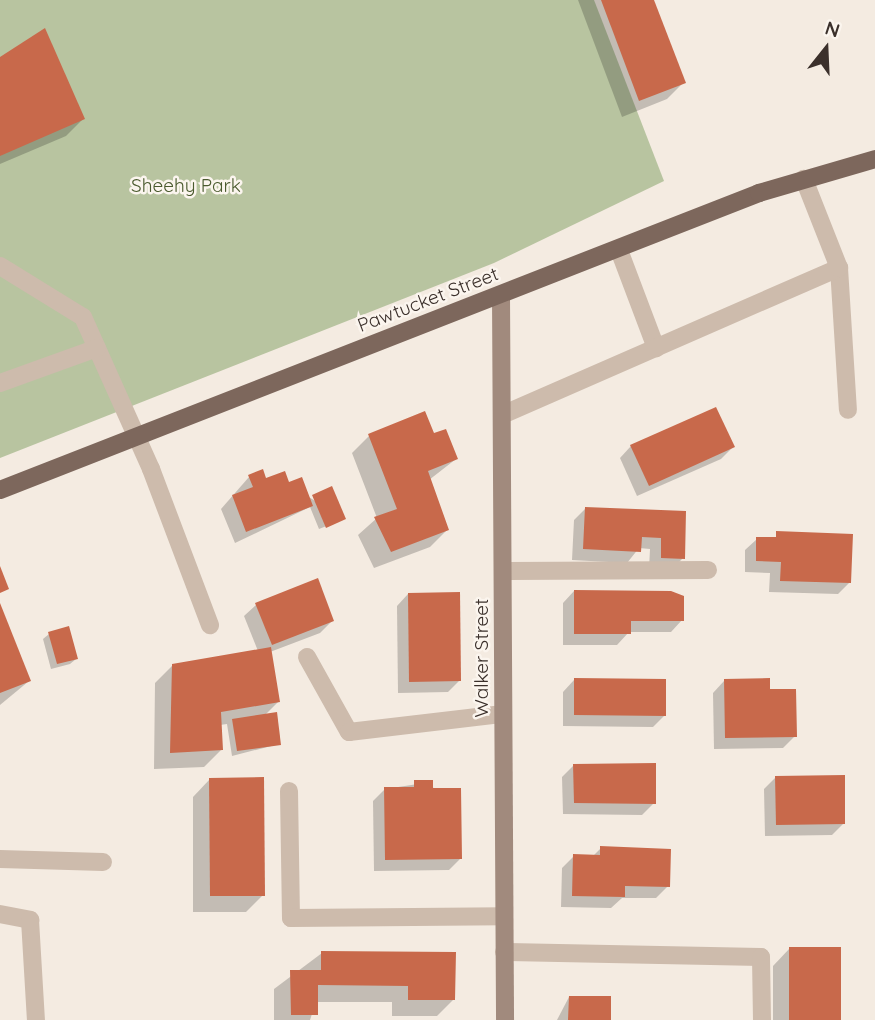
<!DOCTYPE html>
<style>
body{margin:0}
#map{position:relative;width:875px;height:1020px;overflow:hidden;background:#f4ebe1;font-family:Quicksand,sans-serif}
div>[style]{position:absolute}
.green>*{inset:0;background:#b8c4a0}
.shadow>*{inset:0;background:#0003}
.building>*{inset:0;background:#c8694b}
.lane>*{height:18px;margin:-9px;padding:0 9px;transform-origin:9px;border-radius:9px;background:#cdbbac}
.secondary>*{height:18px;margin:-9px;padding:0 9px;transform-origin:9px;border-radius:9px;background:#a18a7d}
.primary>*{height:18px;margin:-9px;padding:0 9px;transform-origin:9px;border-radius:9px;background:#7d675c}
span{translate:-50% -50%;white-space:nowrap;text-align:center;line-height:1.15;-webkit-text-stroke:5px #fbf5ee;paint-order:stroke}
.park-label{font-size:19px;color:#4a5a2e}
.street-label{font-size:19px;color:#3b302b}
.north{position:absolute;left:791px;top:14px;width:70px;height:70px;-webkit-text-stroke:5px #fbf5ee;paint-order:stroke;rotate:18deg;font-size:19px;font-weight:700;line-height:28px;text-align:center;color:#3b302b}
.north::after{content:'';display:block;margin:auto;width:24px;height:32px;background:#3b302b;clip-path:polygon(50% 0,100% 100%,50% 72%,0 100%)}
</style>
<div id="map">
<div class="green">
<div style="clip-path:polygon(0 0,594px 0,664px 181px,494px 263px,0 458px)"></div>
</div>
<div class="shadow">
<div style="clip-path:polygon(578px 0,652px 0,684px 82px,667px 99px,622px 117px)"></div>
<div style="clip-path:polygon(44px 31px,83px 119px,66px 136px,0 164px,0 59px)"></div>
<div style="clip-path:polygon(369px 436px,433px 436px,456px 459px,429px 480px,447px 530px,430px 547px,374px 568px,358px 535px,377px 518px,352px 453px)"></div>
<div style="clip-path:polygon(631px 446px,733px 447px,721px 459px,637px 496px,620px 458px)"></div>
<div style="clip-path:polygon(249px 477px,288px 484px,344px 519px,319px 529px,310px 507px,235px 543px,221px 509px)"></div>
<div style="clip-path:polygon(586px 508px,685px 512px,683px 558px,671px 570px,649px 569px,650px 549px,639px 548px,627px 563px,572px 560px,574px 520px)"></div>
<div style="clip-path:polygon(757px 539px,850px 582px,838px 594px,769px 592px,770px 573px,745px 572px,745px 550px)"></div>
<div style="clip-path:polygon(574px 591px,682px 620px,671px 632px,629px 632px,617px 645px,563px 645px,563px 603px)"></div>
<div style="clip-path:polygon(408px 594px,459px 681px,448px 692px,398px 693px,397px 606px)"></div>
<div style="clip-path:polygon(256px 605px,332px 621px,320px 633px,270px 652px,279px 701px,264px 716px,279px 744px,232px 756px,227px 724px,220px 725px,221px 750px,204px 767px,154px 769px,155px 683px,173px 665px,258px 651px,244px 616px)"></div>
<div style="clip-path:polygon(0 607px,29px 681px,0 705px)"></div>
<div style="clip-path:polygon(49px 634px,76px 659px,70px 664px,51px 669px,43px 639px)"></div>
<div style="clip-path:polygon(574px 680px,665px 715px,653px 727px,563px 726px,563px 692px)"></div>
<div style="clip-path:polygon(724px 681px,768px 691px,795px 736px,783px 748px,714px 749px,713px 693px)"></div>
<div style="clip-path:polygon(574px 765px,654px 803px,642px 815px,563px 814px,562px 777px)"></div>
<div style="clip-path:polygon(776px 777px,844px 823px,832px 835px,765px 836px,764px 789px)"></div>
<div style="clip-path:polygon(210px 779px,263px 895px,246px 912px,193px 912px,193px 797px)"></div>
<div style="clip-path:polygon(431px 782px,461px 858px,449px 870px,374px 871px,373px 801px,385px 789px)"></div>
<div style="clip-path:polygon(601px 848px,668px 886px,656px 898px,622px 898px,611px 908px,561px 907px,562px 868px,574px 856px,592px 857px)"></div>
<div style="clip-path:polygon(790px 948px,840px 1020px,773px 1020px,773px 966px)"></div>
<div style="clip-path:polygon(322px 953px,454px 999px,437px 1016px,392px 1016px,392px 1002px,316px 1002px,310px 1020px,274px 1020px,274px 989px)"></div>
<div style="clip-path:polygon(569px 997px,609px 1020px,557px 1020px)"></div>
</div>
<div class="building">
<div style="clip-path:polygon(601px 0,654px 0,686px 83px,639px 101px)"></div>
<div style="clip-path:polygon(45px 28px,85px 119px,0 156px,0 57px)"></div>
<div style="clip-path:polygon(716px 407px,735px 447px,649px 486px,630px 445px)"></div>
<div style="clip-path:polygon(425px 411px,434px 433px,446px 429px,458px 459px,428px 471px,449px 530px,391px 552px,374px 517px,397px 509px,368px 434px)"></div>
<div style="clip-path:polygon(263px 469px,266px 478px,285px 471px,289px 482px,302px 477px,313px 506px,246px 532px,232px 495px,253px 487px,248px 475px)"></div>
<div style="clip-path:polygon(332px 486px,346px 519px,326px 528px,312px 495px)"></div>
<div style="clip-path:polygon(585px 507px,686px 511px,685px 559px,661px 558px,661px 538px,642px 537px,641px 552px,583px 549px)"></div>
<div style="clip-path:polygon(776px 531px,853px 534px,851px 583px,780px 581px,781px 562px,756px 561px,756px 537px,776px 537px)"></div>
<div style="clip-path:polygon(0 566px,9px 589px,0 593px)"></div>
<div style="clip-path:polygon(318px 578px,334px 621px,272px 645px,255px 603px)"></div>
<div style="clip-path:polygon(574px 590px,671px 591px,684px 596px,684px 621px,631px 621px,631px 634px,574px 634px)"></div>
<div style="clip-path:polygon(460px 592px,461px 681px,409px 682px,408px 593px)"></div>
<div style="clip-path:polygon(0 603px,31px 681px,0 693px)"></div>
<div style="clip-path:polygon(69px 626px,78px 659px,57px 664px,48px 632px)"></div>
<div style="clip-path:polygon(271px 647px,280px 702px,221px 712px,223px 750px,170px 753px,172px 664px)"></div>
<div style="clip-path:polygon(574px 678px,666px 679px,666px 716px,574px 715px)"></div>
<div style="clip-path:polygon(770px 678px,770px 689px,796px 689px,797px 737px,725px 738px,724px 679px)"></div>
<div style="clip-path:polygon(277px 712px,281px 745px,237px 751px,232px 719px)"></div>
<div style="clip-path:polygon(656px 763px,656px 804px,574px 803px,573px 764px)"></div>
<div style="clip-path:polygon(845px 775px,845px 824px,776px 825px,775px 776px)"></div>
<div style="clip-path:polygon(264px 777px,265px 896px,210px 896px,209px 778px)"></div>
<div style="clip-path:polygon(414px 780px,433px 780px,433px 788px,461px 788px,462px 859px,385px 860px,384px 787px,414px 787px)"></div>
<div style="clip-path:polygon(600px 846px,671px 849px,670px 887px,625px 886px,625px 897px,572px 896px,573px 854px,600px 855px)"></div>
<div style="clip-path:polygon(789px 947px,841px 947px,841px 1020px,789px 1020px)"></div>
<div style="clip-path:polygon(321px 951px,456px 952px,455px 1000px,408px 1000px,408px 986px,318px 985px,318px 1015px,291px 1015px,290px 970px,321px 970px)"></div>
<div style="clip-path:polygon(569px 996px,611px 996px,611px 1020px,568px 1020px)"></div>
</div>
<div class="lane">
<div style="left:619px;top:250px;width:105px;rotate:69.3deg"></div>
<div style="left:0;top:266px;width:97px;rotate:31.6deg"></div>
<div style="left:83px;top:317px;width:167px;rotate:65.9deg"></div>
<div style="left:151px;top:469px;width:167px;rotate:69.3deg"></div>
<div style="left:839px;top:268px;width:142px;rotate:86.4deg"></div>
<div style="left:0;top:383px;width:103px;rotate:-19.8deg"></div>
<div style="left:502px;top:415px;width:368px;rotate:-23.6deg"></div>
<div style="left:839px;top:268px;width:96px;rotate:-111.5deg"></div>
<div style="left:503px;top:571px;width:205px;rotate:-0.3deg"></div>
<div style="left:307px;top:657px;width:86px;rotate:60.8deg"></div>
<div style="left:349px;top:732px;width:155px;rotate:-6.7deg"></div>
<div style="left:289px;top:791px;width:127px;rotate:89.1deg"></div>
<div style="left:291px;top:918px;width:213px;rotate:-0.5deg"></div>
<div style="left:0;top:859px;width:103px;rotate:1.7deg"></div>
<div style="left:0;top:914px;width:31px;rotate:11deg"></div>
<div style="left:30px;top:920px;width:100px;rotate:86.6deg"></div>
<div style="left:504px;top:952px;width:257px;rotate:1.1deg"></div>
<div style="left:761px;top:957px;width:63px;rotate:89.1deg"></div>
</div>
<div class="secondary">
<div style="left:501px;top:296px;width:724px;rotate:89.68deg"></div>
</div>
<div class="primary">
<div style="left:0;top:490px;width:815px;rotate:-21.37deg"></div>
<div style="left:759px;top:193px;width:121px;rotate:-16.3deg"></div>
</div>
<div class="park-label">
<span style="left:186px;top:186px">Sheehy Park</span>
</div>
<div class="street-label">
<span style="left:428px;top:300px;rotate:-21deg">Pawtucket Street</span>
<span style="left:482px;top:658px;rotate:-90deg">Walker Street</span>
</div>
<div class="north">N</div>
</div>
